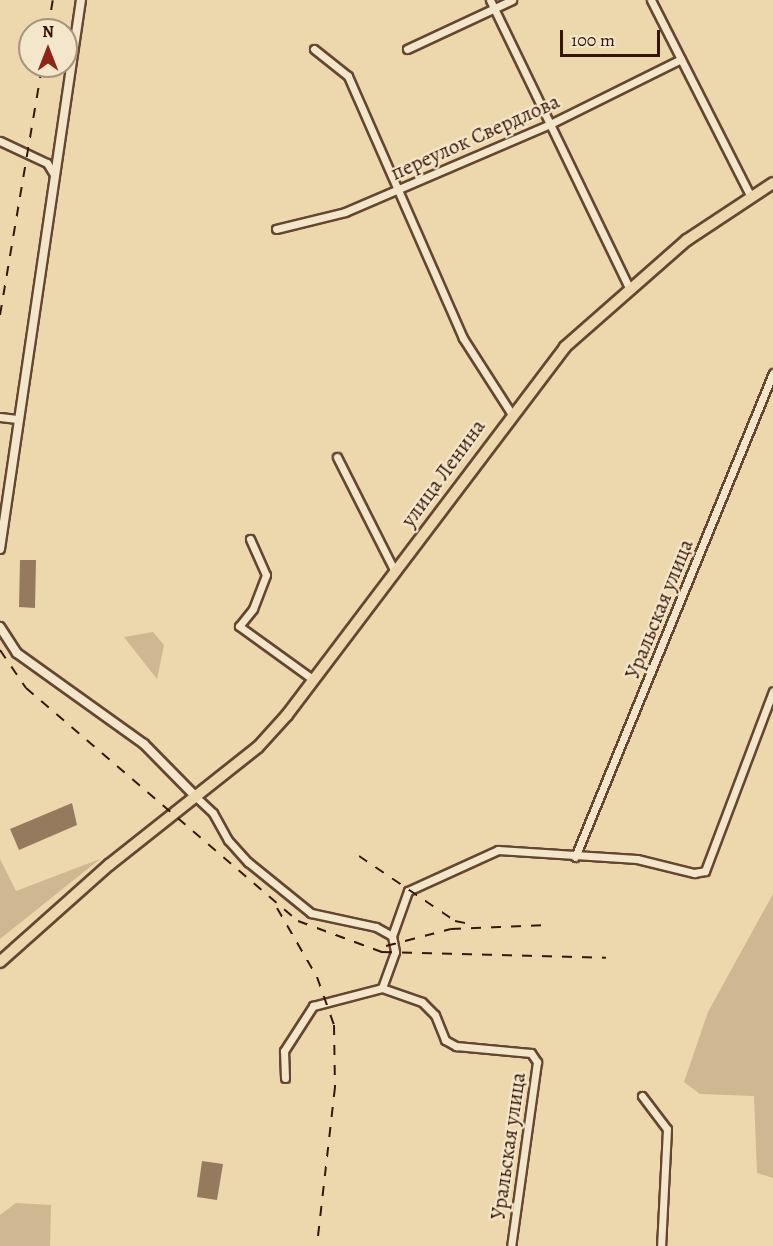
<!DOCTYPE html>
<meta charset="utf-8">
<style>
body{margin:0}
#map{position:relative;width:773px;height:1246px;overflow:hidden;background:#edd8ad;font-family:Alegreya,serif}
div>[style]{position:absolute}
.green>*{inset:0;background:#ceb791}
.building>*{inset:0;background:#957a5e}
.roads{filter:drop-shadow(2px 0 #644631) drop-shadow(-2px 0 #644631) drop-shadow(0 2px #644631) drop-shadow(0 -2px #644631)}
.minor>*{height:7px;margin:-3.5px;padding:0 3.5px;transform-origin:3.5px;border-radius:3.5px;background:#f3e6ca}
.tertiary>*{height:8px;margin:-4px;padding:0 4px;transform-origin:4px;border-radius:4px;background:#f3e6ca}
.primary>*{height:10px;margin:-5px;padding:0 5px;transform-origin:5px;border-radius:5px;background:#edd8ad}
.rail>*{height:2px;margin-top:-1px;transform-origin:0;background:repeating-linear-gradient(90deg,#361508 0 10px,transparent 0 20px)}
span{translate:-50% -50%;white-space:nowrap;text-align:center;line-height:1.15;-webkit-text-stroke:4.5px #f3e6ca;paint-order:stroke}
.street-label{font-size:21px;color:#361508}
.north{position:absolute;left:18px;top:18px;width:60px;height:60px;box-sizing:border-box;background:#f3e6ca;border:2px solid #a7927c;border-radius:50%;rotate:0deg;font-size:16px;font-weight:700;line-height:24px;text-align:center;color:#361508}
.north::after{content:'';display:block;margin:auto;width:21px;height:27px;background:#8f2418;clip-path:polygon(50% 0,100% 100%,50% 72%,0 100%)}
.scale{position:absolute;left:560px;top:30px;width:100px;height:27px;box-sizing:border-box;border:3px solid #361508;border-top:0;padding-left:8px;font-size:18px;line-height:21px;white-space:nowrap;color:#361508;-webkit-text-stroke:4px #f3e6ca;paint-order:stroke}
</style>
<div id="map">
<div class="green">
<div style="clip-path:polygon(153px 632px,164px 645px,157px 679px,124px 637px)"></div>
<div style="clip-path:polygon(0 859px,16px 891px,100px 859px,0 939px)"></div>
<div style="clip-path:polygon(773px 894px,773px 1178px,757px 1173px,754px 1096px,700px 1094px,684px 1082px,708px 1012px)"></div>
<div style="clip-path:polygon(16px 1203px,51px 1205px,50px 1246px,0 1246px,0 1215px)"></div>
</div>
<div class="building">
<div style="clip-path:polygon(20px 560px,36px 560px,35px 608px,19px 607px)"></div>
<div style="clip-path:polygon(72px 803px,77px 825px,19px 850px,10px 829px)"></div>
<div style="clip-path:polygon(202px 1161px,223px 1164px,217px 1200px,197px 1197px)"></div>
</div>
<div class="roads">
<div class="minor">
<div style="left:490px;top:0;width:319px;rotate:64.2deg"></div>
<div style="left:651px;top:0;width:219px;rotate:63.1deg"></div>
<div style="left:314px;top:49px;width:43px;rotate:38.5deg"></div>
<div style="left:348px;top:76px;width:286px;rotate:66.3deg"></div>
<div style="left:463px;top:338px;width:89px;rotate:57.4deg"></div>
<div style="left:407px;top:49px;width:116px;rotate:-25deg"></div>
<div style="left:0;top:141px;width:52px;rotate:25.1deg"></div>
<div style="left:47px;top:163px;width:12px;rotate:59deg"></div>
<div style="left:276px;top:229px;width:71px;rotate:-13.8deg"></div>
<div style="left:345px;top:212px;width:223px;rotate:-23.2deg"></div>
<div style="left:550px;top:124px;width:146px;rotate:-26.4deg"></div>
<div style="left:0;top:417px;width:17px;rotate:7deg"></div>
<div style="left:337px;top:457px;width:129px;rotate:63.2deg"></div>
<div style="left:250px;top:539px;width:39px;rotate:66deg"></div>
<div style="left:266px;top:575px;width:36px;rotate:111deg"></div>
<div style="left:253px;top:609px;width:22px;rotate:129deg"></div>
<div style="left:239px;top:626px;width:92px;rotate:35.8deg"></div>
<div style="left:196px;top:797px;width:23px;rotate:43deg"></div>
<div style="left:213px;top:813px;width:31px;rotate:61deg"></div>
<div style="left:228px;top:840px;width:30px;rotate:48deg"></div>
<div style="left:248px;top:862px;width:81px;rotate:39deg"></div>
<div style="left:311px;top:913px;width:66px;rotate:12.2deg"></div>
<div style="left:376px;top:927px;width:18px;rotate:29deg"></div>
<div style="left:392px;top:936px;width:16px;rotate:79deg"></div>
<div style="left:395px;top:952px;width:38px;rotate:110deg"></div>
<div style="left:575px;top:857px;width:523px;rotate:-67.75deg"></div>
<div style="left:392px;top:936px;width:48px;rotate:-70.4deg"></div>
<div style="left:408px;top:891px;width:99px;rotate:-24.5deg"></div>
<div style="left:498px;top:850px;width:139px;rotate:3.7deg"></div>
<div style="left:637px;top:859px;width:59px;rotate:13.8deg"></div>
<div style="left:694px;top:873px;width:11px;rotate:-10deg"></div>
<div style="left:705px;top:871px;width:192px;rotate:-69.3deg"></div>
<div style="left:285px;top:1078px;width:27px;rotate:-92deg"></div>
<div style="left:284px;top:1051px;width:54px;rotate:-57.2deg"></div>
<div style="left:313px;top:1006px;width:71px;rotate:-14.6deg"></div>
<div style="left:382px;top:988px;width:42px;rotate:19.3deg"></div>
<div style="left:422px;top:1002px;width:18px;rotate:45deg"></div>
<div style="left:435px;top:1015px;width:27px;rotate:68deg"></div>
<div style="left:445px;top:1040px;width:13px;rotate:29deg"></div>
<div style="left:456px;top:1046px;width:75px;rotate:5.3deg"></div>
<div style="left:531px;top:1053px;width:11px;rotate:56deg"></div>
<div style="left:537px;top:1062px;width:186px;rotate:98deg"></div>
<div style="left:642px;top:1096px;width:41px;rotate:52.9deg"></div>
<div style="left:667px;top:1129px;width:117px;rotate:92.9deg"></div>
</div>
<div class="tertiary">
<div style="left:0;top:549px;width:555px;rotate:-81.61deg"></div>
<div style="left:0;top:627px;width:31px;rotate:57deg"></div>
<div style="left:17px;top:653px;width:156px;rotate:35.6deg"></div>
<div style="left:144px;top:744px;width:74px;rotate:45.5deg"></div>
</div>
<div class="primary">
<div style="left:0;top:962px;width:146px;rotate:-41.7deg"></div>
<div style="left:109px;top:865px;width:190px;rotate:-38.4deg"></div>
<div style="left:258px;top:747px;width:43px;rotate:-47.8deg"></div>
<div style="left:287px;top:715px;width:461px;rotate:-52.9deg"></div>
<div style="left:565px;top:347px;width:162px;rotate:-41.3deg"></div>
<div style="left:687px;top:240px;width:103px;rotate:-33.5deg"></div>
</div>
</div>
<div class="rail">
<div style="left:48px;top:30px;width:30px;rotate:-81deg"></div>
<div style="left:0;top:315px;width:253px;rotate:-80.4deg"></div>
<div style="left:0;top:650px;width:46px;rotate:55.6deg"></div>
<div style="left:26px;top:688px;width:358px;rotate:40.6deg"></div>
<div style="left:298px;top:921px;width:90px;rotate:20.3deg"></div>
<div style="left:382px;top:952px;width:224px;rotate:1.5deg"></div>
<div style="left:359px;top:856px;width:116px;rotate:34.1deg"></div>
<div style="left:455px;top:921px;width:15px;rotate:11deg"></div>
<div style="left:277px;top:908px;width:80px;rotate:59.9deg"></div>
<div style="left:317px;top:977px;width:51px;rotate:70.5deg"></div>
<div style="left:334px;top:1025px;width:62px;rotate:89.1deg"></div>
<div style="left:335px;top:1087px;width:160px;rotate:96.5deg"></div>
<div style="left:386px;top:946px;width:67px;rotate:-14.7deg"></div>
<div style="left:451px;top:929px;width:97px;rotate:-2.4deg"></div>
</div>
<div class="street-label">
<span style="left:475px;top:137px;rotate:-24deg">переулок Свердлова</span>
<span style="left:443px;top:473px;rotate:-54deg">улица Ленина</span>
<span style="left:659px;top:609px;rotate:-68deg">Уральская улица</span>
<span style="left:508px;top:1146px;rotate:-82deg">Уральская улица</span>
</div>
<div class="north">N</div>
<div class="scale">100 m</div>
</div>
